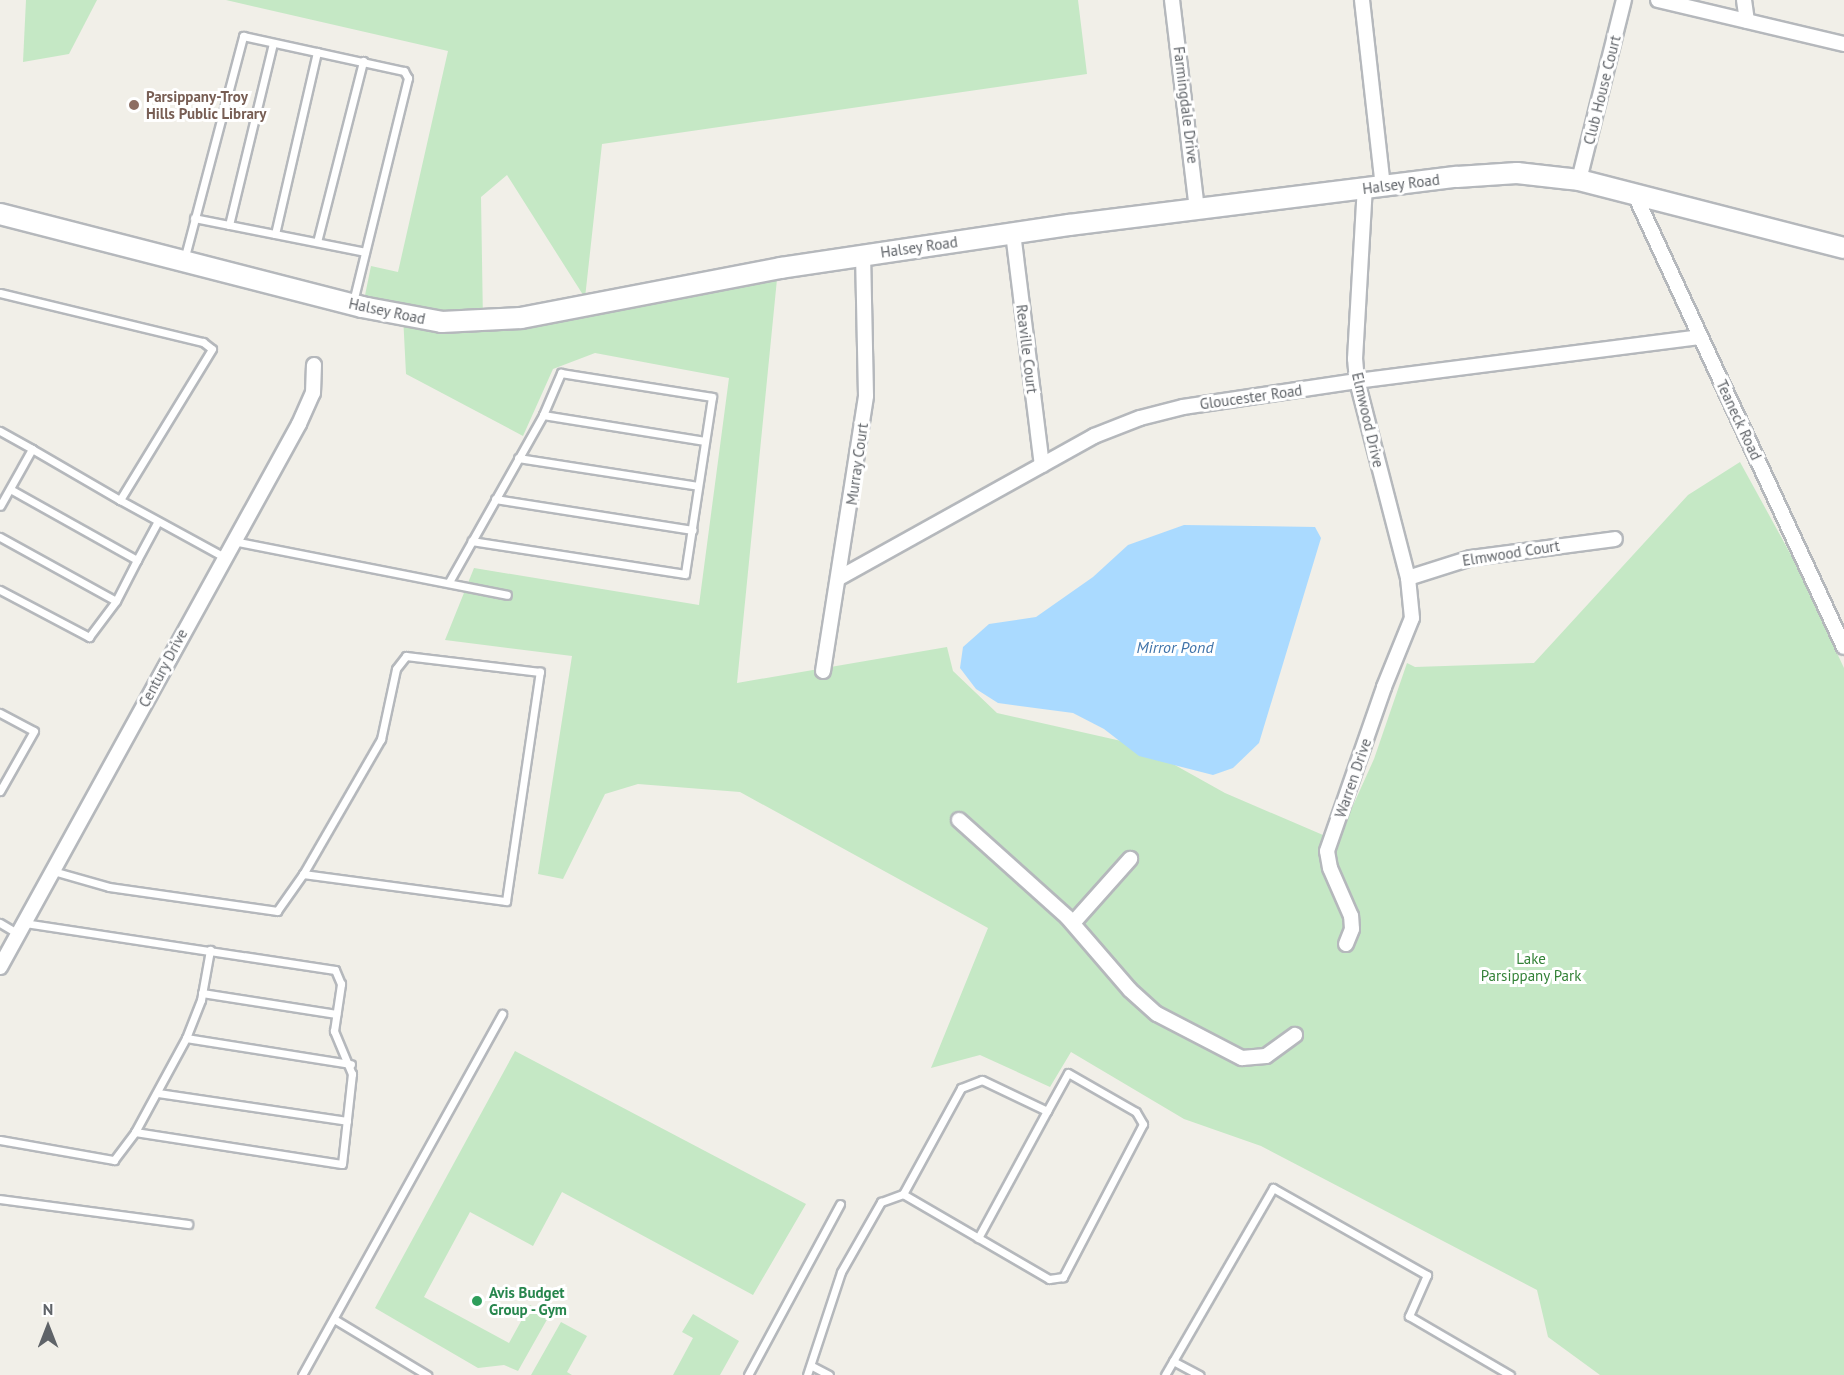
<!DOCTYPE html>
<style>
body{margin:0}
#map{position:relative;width:1844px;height:1375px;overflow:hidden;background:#f1efe8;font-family:"PT Sans",sans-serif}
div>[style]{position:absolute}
.green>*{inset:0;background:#c5e8c5}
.water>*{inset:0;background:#aadaff}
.roads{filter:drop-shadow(2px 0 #b5b8bc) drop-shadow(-2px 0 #b5b8bc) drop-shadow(0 2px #b5b8bc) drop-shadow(0 -2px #b5b8bc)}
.lane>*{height:7px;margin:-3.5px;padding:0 3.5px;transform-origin:3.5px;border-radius:3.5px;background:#fff}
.street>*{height:14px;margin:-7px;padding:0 7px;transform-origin:7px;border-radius:7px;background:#fff}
.secondary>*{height:20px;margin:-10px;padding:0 10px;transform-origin:10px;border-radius:10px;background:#fff}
.dots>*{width:16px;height:16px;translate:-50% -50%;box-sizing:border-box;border:3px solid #fff;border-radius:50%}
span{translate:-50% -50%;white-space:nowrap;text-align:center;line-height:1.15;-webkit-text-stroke:6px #fff;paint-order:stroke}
.street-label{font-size:15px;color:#5f6368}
.education-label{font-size:15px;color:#785e54;font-weight:700}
.left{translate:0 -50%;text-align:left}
.park-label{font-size:15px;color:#348238}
.leisure-label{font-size:15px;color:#27864d;font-weight:700}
.water-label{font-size:16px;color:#4174aa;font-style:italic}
.north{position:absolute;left:18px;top:1297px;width:60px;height:60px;-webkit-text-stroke:4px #fff;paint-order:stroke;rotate:0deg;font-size:16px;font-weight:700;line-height:24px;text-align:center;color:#5f6368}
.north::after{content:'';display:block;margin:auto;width:21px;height:27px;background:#5f6368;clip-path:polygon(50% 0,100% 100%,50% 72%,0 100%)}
</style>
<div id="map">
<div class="green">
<div style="clip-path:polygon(26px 0,97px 0,69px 54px,23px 62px)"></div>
<div style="clip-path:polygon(226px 0,1078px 0,1087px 74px,602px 144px,585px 298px,507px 175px,481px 197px,483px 322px,778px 269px,737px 683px,947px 647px,953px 671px,997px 713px,1139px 745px,1225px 793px,1337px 841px,1374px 759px,1407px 663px,1415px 667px,1534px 663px,1688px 495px,1740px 462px,1791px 555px,1844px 668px,1844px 1375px,1600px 1375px,1548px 1337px,1537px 1290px,1261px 1146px,1184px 1119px,1071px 1052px,1050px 1087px,980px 1055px,931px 1068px,988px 928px,740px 792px,638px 784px,605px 794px,563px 879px,538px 874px,572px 656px,445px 640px,474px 568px,699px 605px,729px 378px,595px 353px,553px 369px,523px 436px,406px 374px,403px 315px,363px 305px,371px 266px,398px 272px,448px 51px)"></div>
<div style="clip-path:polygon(515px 1051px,806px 1204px,753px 1295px,562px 1192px,533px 1246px,470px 1212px,424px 1297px,509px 1343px,530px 1305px,549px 1316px,518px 1371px,504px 1365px,478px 1368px,375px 1308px)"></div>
<div style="clip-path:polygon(693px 1314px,739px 1341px,720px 1375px,673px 1375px,693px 1338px,682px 1332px)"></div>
<div style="clip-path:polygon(561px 1322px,587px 1336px,567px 1372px,572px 1375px,531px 1375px)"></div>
</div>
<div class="water">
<div style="clip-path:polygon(1184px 525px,1315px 527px,1321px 538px,1259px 743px,1233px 768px,1213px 775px,1139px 756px,1104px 729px,1073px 713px,998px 703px,976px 689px,960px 668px,963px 647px,989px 624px,1036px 617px,1093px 577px,1128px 545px)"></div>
</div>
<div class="roads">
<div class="lane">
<div style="left:194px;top:218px;width:174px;rotate:11.2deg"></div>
<div style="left:229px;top:225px;width:187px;rotate:-76.4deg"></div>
<div style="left:275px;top:234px;width:187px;rotate:-77deg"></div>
<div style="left:317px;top:242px;width:187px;rotate:-75.7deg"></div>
<div style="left:184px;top:260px;width:232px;rotate:-75.2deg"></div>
<div style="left:243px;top:36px;width:165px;rotate:12.3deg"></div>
<div style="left:404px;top:71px;width:8px;rotate:60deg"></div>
<div style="left:408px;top:78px;width:231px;rotate:103.8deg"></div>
<div style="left:0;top:293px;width:209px;rotate:13.6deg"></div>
<div style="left:203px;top:342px;width:11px;rotate:38deg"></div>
<div style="left:212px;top:349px;width:177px;rotate:121.4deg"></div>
<div style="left:120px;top:500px;width:119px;rotate:28.7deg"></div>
<div style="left:543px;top:415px;width:164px;rotate:9.1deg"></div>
<div style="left:0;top:431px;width:37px;rotate:29deg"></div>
<div style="left:32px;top:449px;width:65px;rotate:119.3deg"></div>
<div style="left:32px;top:449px;width:102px;rotate:30.1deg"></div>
<div style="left:518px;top:458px;width:182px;rotate:8.8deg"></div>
<div style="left:495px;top:499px;width:200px;rotate:8.9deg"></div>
<div style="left:0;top:537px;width:132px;rotate:28.9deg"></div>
<div style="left:233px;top:541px;width:279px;rotate:11.1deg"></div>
<div style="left:137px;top:560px;width:44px;rotate:-61.7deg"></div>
<div style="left:449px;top:582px;width:192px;rotate:-60.6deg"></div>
<div style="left:543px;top:415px;width:46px;rotate:-66.8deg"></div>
<div style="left:561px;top:373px;width:153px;rotate:9deg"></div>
<div style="left:712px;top:397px;width:179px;rotate:98.7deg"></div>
<div style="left:685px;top:574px;width:216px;rotate:-171.2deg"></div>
<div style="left:0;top:590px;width:101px;rotate:27.8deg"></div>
<div style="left:89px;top:637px;width:45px;rotate:-53.1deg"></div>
<div style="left:116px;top:601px;width:46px;rotate:-62.9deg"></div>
<div style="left:137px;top:560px;width:145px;rotate:-150.8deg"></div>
<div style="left:0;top:713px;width:38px;rotate:28deg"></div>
<div style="left:34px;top:731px;width:69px;rotate:119.5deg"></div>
<div style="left:53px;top:871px;width:58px;rotate:15.9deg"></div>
<div style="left:109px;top:887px;width:170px;rotate:8.1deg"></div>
<div style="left:277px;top:911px;width:45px;rotate:-54.9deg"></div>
<div style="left:303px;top:874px;width:205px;rotate:7.6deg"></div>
<div style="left:506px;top:901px;width:232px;rotate:-81.6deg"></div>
<div style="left:540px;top:672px;width:135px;rotate:-173.2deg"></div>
<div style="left:406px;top:656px;width:16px;rotate:128deg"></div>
<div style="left:396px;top:669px;width:72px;rotate:102.1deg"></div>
<div style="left:381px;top:739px;width:156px;rotate:120deg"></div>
<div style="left:0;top:923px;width:21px;rotate:31deg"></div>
<div style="left:202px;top:993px;width:136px;rotate:8.9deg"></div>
<div style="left:186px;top:1038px;width:167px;rotate:9deg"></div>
<div style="left:158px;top:1093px;width:191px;rotate:8.4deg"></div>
<div style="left:135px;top:1132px;width:107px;rotate:-61.5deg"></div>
<div style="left:186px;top:1038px;width:41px;rotate:-68.5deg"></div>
<div style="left:201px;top:1000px;width:51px;rotate:-79.8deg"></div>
<div style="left:0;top:1140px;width:116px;rotate:10deg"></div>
<div style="left:114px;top:1160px;width:35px;rotate:-53deg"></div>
<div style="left:135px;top:1132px;width:209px;rotate:8.8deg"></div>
<div style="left:342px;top:1164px;width:91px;rotate:-83.7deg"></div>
<div style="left:352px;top:1074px;width:47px;rotate:-112.7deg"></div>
<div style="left:334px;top:1031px;width:48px;rotate:-81.5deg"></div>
<div style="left:341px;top:984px;width:15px;rotate:-113deg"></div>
<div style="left:335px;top:970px;width:315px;rotate:-171.4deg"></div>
<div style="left:0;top:1199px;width:190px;rotate:7.6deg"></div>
<div style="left:978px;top:1238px;width:145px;rotate:-61.5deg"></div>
<div style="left:334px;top:1319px;width:109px;rotate:31.1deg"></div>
<div style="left:1173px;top:1361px;width:30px;rotate:28deg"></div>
<div style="left:812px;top:1366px;width:19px;rotate:28deg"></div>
<div style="left:302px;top:1375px;width:413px;rotate:-61deg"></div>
<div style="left:748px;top:1375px;width:194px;rotate:-61.7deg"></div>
<div style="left:807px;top:1375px;width:108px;rotate:-71.7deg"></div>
<div style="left:841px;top:1272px;width:81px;rotate:-60.3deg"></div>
<div style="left:881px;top:1202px;width:23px;rotate:-20deg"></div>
<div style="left:903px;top:1194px;width:121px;rotate:-61.3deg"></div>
<div style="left:961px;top:1088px;width:22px;rotate:-21deg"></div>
<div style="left:982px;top:1080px;width:72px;rotate:25.5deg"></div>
<div style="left:1047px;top:1111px;width:43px;rotate:-61.1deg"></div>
<div style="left:1068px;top:1073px;width:78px;rotate:29.8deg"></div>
<div style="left:1136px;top:1112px;width:14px;rotate:60deg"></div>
<div style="left:1143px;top:1124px;width:173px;rotate:117.6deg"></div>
<div style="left:1063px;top:1277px;width:14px;rotate:172deg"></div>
<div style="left:1049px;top:1279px;width:169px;rotate:-149.8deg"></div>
<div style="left:1165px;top:1375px;width:216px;rotate:-60deg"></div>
<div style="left:1273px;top:1188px;width:177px;rotate:29.5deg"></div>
<div style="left:1427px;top:1275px;width:45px;rotate:113.7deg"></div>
<div style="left:1409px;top:1316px;width:117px;rotate:30.3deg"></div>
</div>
<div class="street">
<div style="left:1172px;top:0;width:211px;rotate:83.2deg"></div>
<div style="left:1362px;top:0;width:187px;rotate:83.6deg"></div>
<div style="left:1658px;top:0;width:191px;rotate:13.3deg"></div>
<div style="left:1744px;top:0;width:21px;rotate:82deg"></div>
<div style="left:1579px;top:180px;width:186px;rotate:-76deg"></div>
<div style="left:1634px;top:193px;width:500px;rotate:65.18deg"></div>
<div style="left:1013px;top:233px;width:234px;rotate:82.9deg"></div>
<div style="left:839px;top:578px;width:292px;rotate:-29.1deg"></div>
<div style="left:1094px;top:436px;width:49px;rotate:-21.4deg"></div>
<div style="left:1140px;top:418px;width:44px;rotate:-14.3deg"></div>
<div style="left:1183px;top:407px;width:176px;rotate:-8.5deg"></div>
<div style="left:1357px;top:381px;width:346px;rotate:-7.3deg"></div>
<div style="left:1408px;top:578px;width:66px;rotate:-17.6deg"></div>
<div style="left:1471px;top:558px;width:145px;rotate:-7.5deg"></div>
<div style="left:823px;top:671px;width:278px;rotate:-81.1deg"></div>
<div style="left:866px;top:396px;width:141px;rotate:-91.2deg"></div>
<div style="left:959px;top:820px;width:145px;rotate:41.9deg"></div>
<div style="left:1067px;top:917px;width:96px;rotate:49.2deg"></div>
<div style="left:1130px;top:990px;width:36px;rotate:42deg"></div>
<div style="left:1157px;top:1014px;width:96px;rotate:27.4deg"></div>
<div style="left:1242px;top:1058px;width:24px;rotate:-5deg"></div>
<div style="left:1266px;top:1056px;width:36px;rotate:-36deg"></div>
<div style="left:1073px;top:923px;width:86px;rotate:-48.3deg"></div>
<div style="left:1346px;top:944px;width:16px;rotate:-68deg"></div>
<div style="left:1352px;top:929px;width:13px;rotate:-94deg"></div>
<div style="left:1351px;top:916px;width:52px;rotate:-113.6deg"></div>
<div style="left:1330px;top:868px;width:17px;rotate:-100deg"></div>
<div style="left:1327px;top:851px;width:174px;rotate:-70.8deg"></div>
<div style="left:1384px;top:687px;width:74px;rotate:-67.9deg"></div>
<div style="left:1412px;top:618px;width:40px;rotate:-95.7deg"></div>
<div style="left:1408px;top:578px;width:203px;rotate:-104.5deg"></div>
<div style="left:1357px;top:381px;width:22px;rotate:-95deg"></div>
<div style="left:1355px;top:359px;width:171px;rotate:-86.7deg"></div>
<div style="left:0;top:967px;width:620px;rotate:-61.16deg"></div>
<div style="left:299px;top:424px;width:34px;rotate:-66deg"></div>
<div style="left:313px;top:393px;width:28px;rotate:-88deg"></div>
</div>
<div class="secondary">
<div style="left:0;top:214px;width:374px;rotate:14.4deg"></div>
<div style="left:362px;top:307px;width:81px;rotate:10.6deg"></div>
<div style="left:442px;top:322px;width:79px;rotate:-2.9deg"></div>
<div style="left:521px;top:318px;width:265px;rotate:-10.9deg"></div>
<div style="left:781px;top:268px;width:291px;rotate:-8.5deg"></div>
<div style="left:1069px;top:225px;width:391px;rotate:-7.1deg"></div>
<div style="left:1457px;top:177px;width:60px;rotate:-3.8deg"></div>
<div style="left:1517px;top:173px;width:62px;rotate:6.4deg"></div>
<div style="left:1579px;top:180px;width:274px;rotate:14.4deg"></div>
</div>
</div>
<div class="dots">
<div style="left:134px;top:105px;background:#8d6e63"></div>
<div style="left:477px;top:1301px;background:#2e9e5b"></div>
</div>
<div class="street-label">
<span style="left:1602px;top:90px;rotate:-76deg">Club House Court</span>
<span style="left:1186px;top:105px;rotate:83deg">Farmingdale Drive</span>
<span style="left:1401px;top:184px;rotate:-7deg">Halsey Road</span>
<span style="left:919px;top:247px;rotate:-8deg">Halsey Road</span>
<span style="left:387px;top:311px;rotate:12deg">Halsey Road</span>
<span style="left:1027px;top:349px;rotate:83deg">Reaville Court</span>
<span style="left:1251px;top:397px;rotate:-8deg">Gloucester Road</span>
<span style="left:1368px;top:420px;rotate:77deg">Elmwood Drive</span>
<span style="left:1739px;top:420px;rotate:65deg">Teaneck Road</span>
<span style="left:857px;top:464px;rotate:-82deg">Murray Court</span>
<span style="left:1511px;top:553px;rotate:-9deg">Elmwood Court</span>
<span style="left:163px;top:668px;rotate:-62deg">Century Drive</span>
<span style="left:1353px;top:778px;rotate:-71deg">Warren Drive</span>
</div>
<div class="education-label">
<span class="left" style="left:146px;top:105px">Parsippany-Troy<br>Hills Public Library</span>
</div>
<div class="park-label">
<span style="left:1531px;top:967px">Lake<br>Parsippany Park</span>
</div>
<div class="leisure-label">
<span class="left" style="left:489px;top:1301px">Avis Budget<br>Group - Gym</span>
</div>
<div class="water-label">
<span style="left:1175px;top:647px">Mirror Pond</span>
</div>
<div class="north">N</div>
</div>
